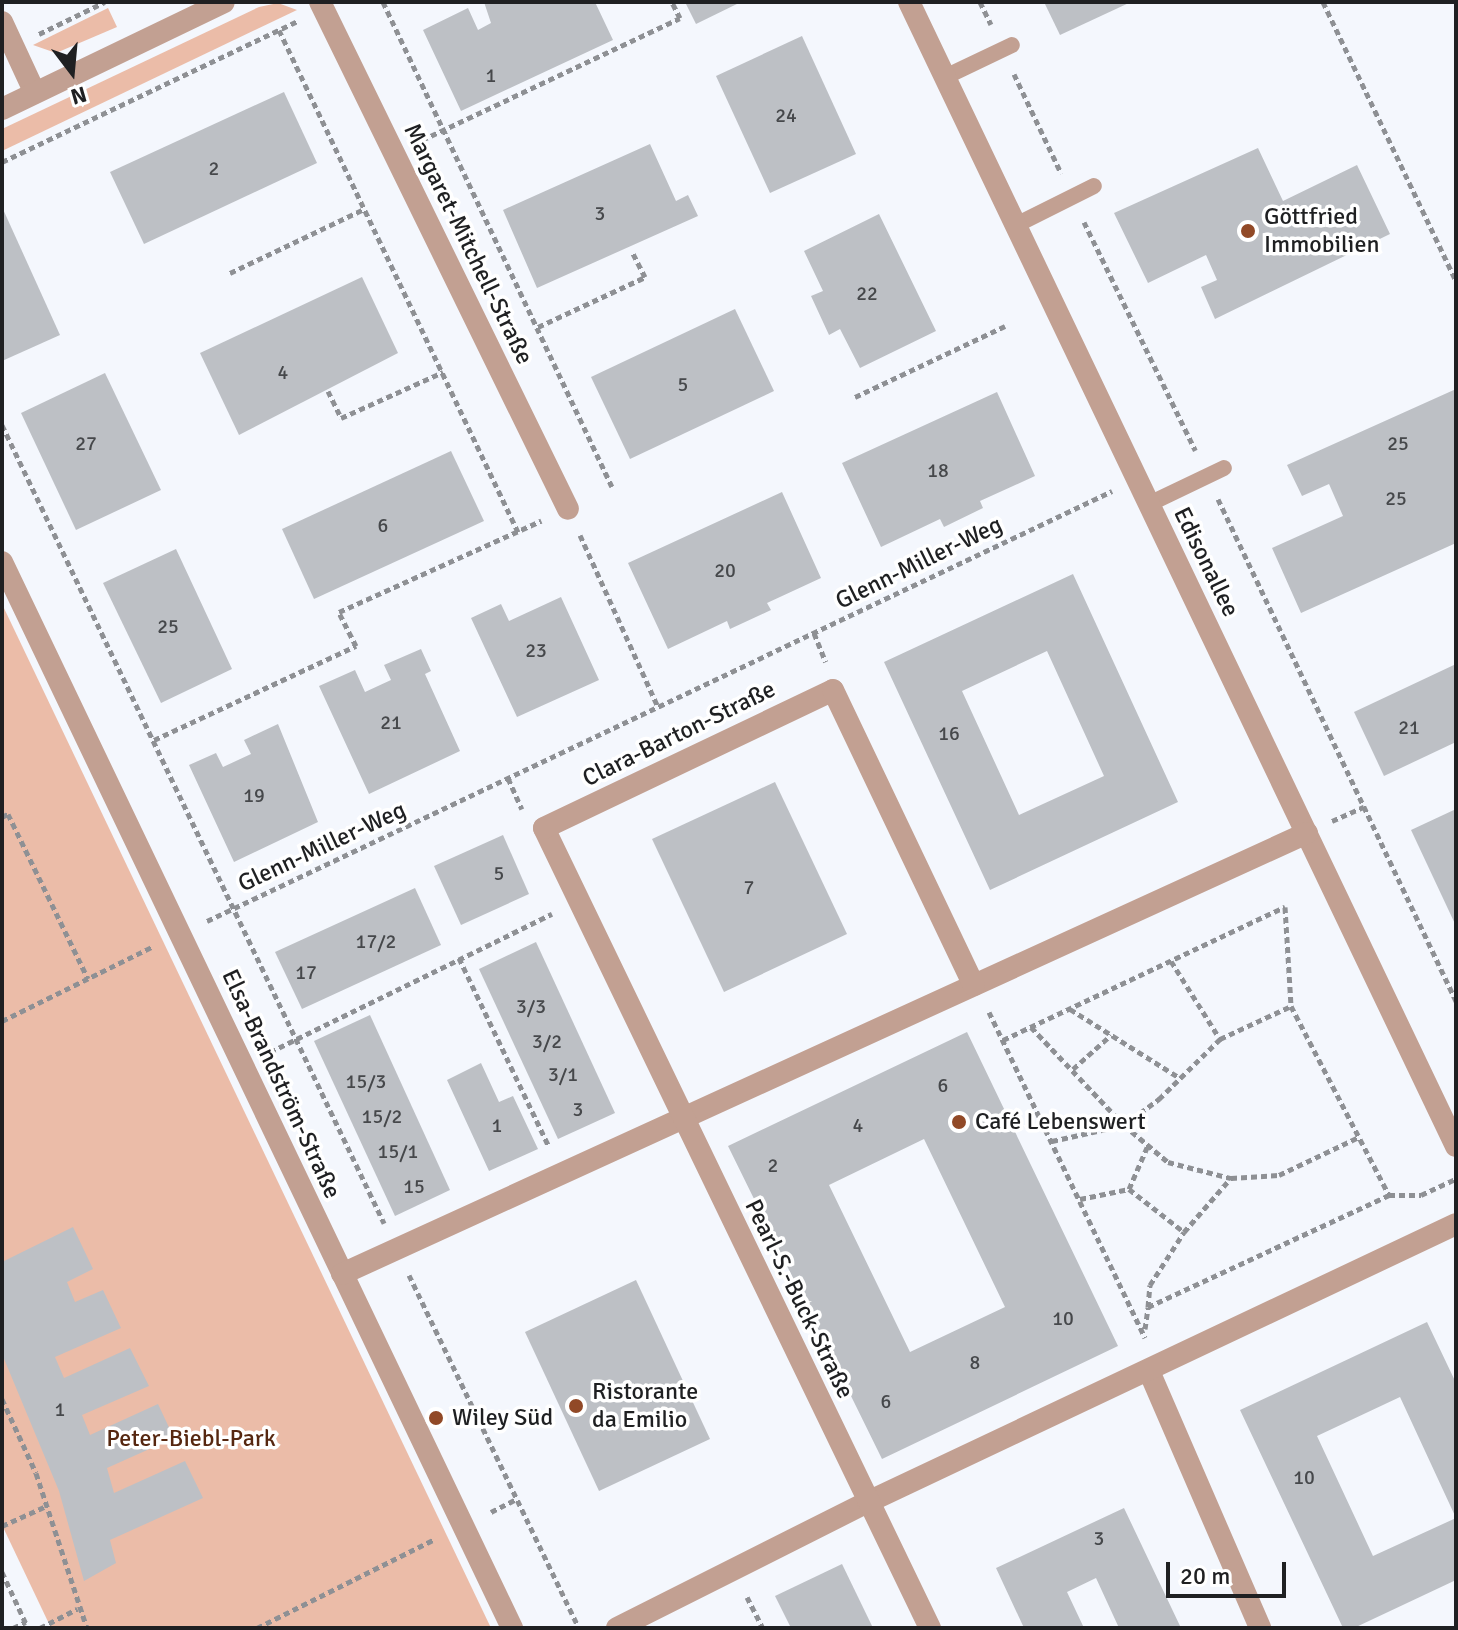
<!DOCTYPE html>
<meta charset="utf-8">
<style>
body{margin:0}
#map{position:relative;width:1458px;height:1630px;overflow:hidden;background:#f4f7fd;font-family:Signika,sans-serif}
div>[style]{position:absolute}
.green>*{inset:0;background:#ebbca8}
.building>*{inset:0;background:#bdc0c5}
.path>*{height:5px;margin-top:-2.5px;transform-origin:0;background:repeating-linear-gradient(90deg,#8e9094 0 6px,transparent 0 10px)}
.service>*{height:16px;margin:-8px;padding:0 8px;transform-origin:8px;border-radius:8px;background:#c2a092}
.minor>*{height:22px;margin:-11px;padding:0 11px;transform-origin:11px;border-radius:11px;background:#c2a092}
.dots>*{width:22px;height:22px;translate:-50% -50%;box-sizing:border-box;border:4px solid #fff;border-radius:50%}
span{translate:-50% -50%;white-space:nowrap;text-align:center;line-height:1.15;-webkit-text-stroke:7px #fff;paint-order:stroke}
.number-label{font-size:20px;color:#46484b}
.number-label span{-webkit-text-stroke-width:0}
.poi-label{font-size:24px;color:#1f2022}
.left{translate:0 -50%;text-align:left}
.street-label{font-size:24px;color:#1f2022}
.park-label{font-size:24px;color:#562710}
.frame{position:absolute;inset:0;border:4px solid #1f2022;pointer-events:none}
.north{position:absolute;left:32px;top:32px;width:80px;height:80px;-webkit-text-stroke:6px #fff;paint-order:stroke;rotate:164deg;font-size:22px;font-weight:700;line-height:32px;text-align:center;color:#1f2022}
.north::after{content:'';display:block;margin:auto;width:28px;height:36px;background:#1f2022;clip-path:polygon(50% 0,100% 100%,50% 72%,0 100%)}
.scale{position:absolute;left:1166px;top:1562px;width:120px;height:36px;box-sizing:border-box;border:4px solid #1f2022;border-top:0;padding-left:10px;font-size:24px;line-height:28px;white-space:nowrap;color:#1f2022;-webkit-text-stroke:6px #fff;paint-order:stroke}
</style>
<div id="map">
<div class="green">
<div style="clip-path:polygon(278px 3px,297px 10px,2px 151px,2px 129px,259px 7px)"></div>
<div style="clip-path:polygon(108px 8px,117px 27px,56px 53px,33px 45px)"></div>
<div style="clip-path:polygon(2px 604px,491px 1628px,51px 1628px,2px 1525px)"></div>
</div>
<div class="building">
<div style="clip-path:polygon(484px 2px,595px 2px,613px 40px,461px 111px,423px 30px,468px 8px,478px 30px,491px 23px)"></div>
<div style="clip-path:polygon(685px 2px,741px 2px,696px 24px)"></div>
<div style="clip-path:polygon(1044px 2px,1131px 2px,1060px 35px)"></div>
<div style="clip-path:polygon(802px 36px,856px 154px,770px 193px,716px 76px)"></div>
<div style="clip-path:polygon(284px 92px,317px 163px,144px 244px,110px 172px)"></div>
<div style="clip-path:polygon(650px 144px,676px 201px,688px 195px,698px 216px,537px 288px,503px 210px)"></div>
<div style="clip-path:polygon(1258px 148px,1283px 201px,1357px 165px,1390px 234px,1215px 319px,1201px 287px,1217px 280px,1206px 255px,1148px 283px,1114px 213px)"></div>
<div style="clip-path:polygon(2px 207px,60px 335px,2px 361px)"></div>
<div style="clip-path:polygon(879px 214px,936px 331px,860px 368px,840px 329px,829px 335px,811px 296px,823px 291px,804px 251px)"></div>
<div style="clip-path:polygon(362px 277px,398px 353px,239px 435px,200px 353px)"></div>
<div style="clip-path:polygon(735px 309px,774px 391px,630px 459px,591px 377px)"></div>
<div style="clip-path:polygon(105px 373px,161px 490px,76px 530px,21px 413px)"></div>
<div style="clip-path:polygon(1456px 389px,1456px 543px,1301px 613px,1272px 548px,1343px 516px,1329px 484px,1302px 496px,1287px 465px)"></div>
<div style="clip-path:polygon(997px 392px,1035px 476px,980px 501px,983px 508px,944px 527px,940px 519px,881px 547px,842px 463px)"></div>
<div style="clip-path:polygon(451px 451px,484px 521px,314px 599px,282px 529px)"></div>
<div style="clip-path:polygon(782px 492px,821px 578px,767px 603px,771px 610px,730px 629px,727px 621px,668px 649px,628px 563px)"></div>
<div style="clip-path:polygon(176px 549px,232px 669px,161px 703px,103px 583px)"></div>
<div style="clip-path:polygon(evenodd,1073px 574px,1178px 802px,990px 890px,884px 662px,1073px 574px,1047px 651px,1104px 776px,1019px 815px,962px 691px,1047px 651px)"></div>
<div style="clip-path:polygon(561px 597px,599px 680px,517px 717px,471px 618px,501px 604px,509px 621px)"></div>
<div style="clip-path:polygon(421px 649px,431px 671px,425px 674px,460px 751px,369px 794px,319px 686px,355px 670px,365px 692px,391px 680px,384px 665px)"></div>
<div style="clip-path:polygon(1456px 664px,1456px 742px,1384px 776px,1354px 712px)"></div>
<div style="clip-path:polygon(278px 724px,318px 822px,234px 862px,189px 765px,216px 753px,223px 767px,251px 754px,244px 740px)"></div>
<div style="clip-path:polygon(775px 782px,847px 934px,724px 992px,652px 839px)"></div>
<div style="clip-path:polygon(1456px 809px,1456px 926px,1411px 830px)"></div>
<div style="clip-path:polygon(503px 835px,529px 894px,461px 925px,434px 866px)"></div>
<div style="clip-path:polygon(415px 888px,441px 945px,302px 1009px,275px 952px)"></div>
<div style="clip-path:polygon(536px 942px,615px 1113px,558px 1139px,479px 969px)"></div>
<div style="clip-path:polygon(370px 1015px,450px 1190px,395px 1216px,314px 1041px)"></div>
<div style="clip-path:polygon(evenodd,967px 1032px,1118px 1346px,882px 1459px,728px 1146px,967px 1032px,924px 1139px,1005px 1307px,910px 1352px,829px 1185px,924px 1139px)"></div>
<div style="clip-path:polygon(481px 1063px,499px 1102px,513px 1096px,538px 1149px,489px 1171px,447px 1080px)"></div>
<div style="clip-path:polygon(73px 1227px,93px 1269px,67px 1282px,75px 1302px,103px 1290px,121px 1328px,55px 1357px,64px 1378px,130px 1348px,149px 1386px,82px 1415px,90px 1435px,158px 1404px,174px 1438px,107px 1468px,114px 1493px,185px 1461px,203px 1498px,110px 1540px,116px 1563px,84px 1581px,59px 1491px,2px 1354px,2px 1262px)"></div>
<div style="clip-path:polygon(636px 1280px,710px 1439px,599px 1491px,525px 1332px)"></div>
<div style="clip-path:polygon(1427px 1322px,1456px 1383px,1456px 1518px,1400px 1397px,1317px 1436px,1373px 1556px,1456px 1518px,1456px 1580px,1354px 1628px,1343px 1628px,1240px 1410px)"></div>
<div style="clip-path:polygon(1124px 1508px,1181px 1628px,1119px 1628px,1096px 1578px,1067px 1592px,1084px 1628px,1024px 1628px,996px 1568px)"></div>
<div style="clip-path:polygon(842px 1564px,873px 1628px,791px 1628px,775px 1596px)"></div>
</div>
<div class="path">
<div style="left:383px;top:2px;width:536px;rotate:64.72deg"></div>
<div style="left:980px;top:2px;width:25px;rotate:64deg"></div>
<div style="left:1323px;top:2px;width:309px;rotate:64.5deg"></div>
<div style="left:279px;top:30px;width:556px;rotate:64.54deg"></div>
<div style="left:39px;top:34px;width:73px;rotate:-25.9deg"></div>
<div style="left:1014px;top:74px;width:110px;rotate:64.6deg"></div>
<div style="left:422px;top:140px;width:285px;rotate:-25.3deg"></div>
<div style="left:680px;top:18px;width:18px;rotate:-117deg"></div>
<div style="left:2px;top:162px;width:327px;rotate:-25.5deg"></div>
<div style="left:1084px;top:222px;width:254px;rotate:64deg"></div>
<div style="left:230px;top:273px;width:148px;rotate:-25.5deg"></div>
<div style="left:538px;top:327px;width:118px;rotate:-25deg"></div>
<div style="left:645px;top:277px;width:27px;rotate:-117deg"></div>
<div style="left:328px;top:391px;width:30px;rotate:64deg"></div>
<div style="left:341px;top:418px;width:112px;rotate:-24.3deg"></div>
<div style="left:855px;top:397px;width:166px;rotate:-25.3deg"></div>
<div style="left:2px;top:425px;width:885px;rotate:64.42deg"></div>
<div style="left:1218px;top:499px;width:556px;rotate:64.63deg"></div>
<div style="left:580px;top:535px;width:187px;rotate:65.6deg"></div>
<div style="left:814px;top:633px;width:31px;rotate:68deg"></div>
<div style="left:154px;top:740px;width:223px;rotate:-25deg"></div>
<div style="left:356px;top:646px;width:38px;rotate:-117deg"></div>
<div style="left:339px;top:612px;width:222px;rotate:-24.3deg"></div>
<div style="left:508px;top:778px;width:34px;rotate:66deg"></div>
<div style="left:2px;top:817px;width:7px;rotate:-27deg"></div>
<div style="left:8px;top:814px;width:183px;rotate:64.1deg"></div>
<div style="left:1332px;top:821px;width:35px;rotate:-24deg"></div>
<div style="left:207px;top:921px;width:1002px;rotate:-25.41deg"></div>
<div style="left:459px;top:958px;width:207px;rotate:64.5deg"></div>
<div style="left:1171px;top:961px;width:92px;rotate:57.9deg"></div>
<div style="left:1220px;top:1039px;width:78px;rotate:-24.9deg"></div>
<div style="left:1070px;top:1009px;width:130px;rotate:32.1deg"></div>
<div style="left:989px;top:1012px;width:361px;rotate:64.4deg"></div>
<div style="left:2px;top:1021px;width:169px;rotate:-26.3deg"></div>
<div style="left:1031px;top:1027px;width:135px;rotate:46.5deg"></div>
<div style="left:1124px;top:1125px;width:57px;rotate:40.1deg"></div>
<div style="left:1168px;top:1162px;width:65px;rotate:14.3deg"></div>
<div style="left:1231px;top:1178px;width:48px;rotate:-3.6deg"></div>
<div style="left:1279px;top:1175px;width:89px;rotate:-25.4deg"></div>
<div style="left:1003px;top:1040px;width:312px;rotate:-25.3deg"></div>
<div style="left:1285px;top:907px;width:99px;rotate:86.5deg"></div>
<div style="left:1291px;top:1006px;width:213px;rotate:62.6deg"></div>
<div style="left:270px;top:1052px;width:314px;rotate:-26.1deg"></div>
<div style="left:1073px;top:1069px;width:51px;rotate:-41.8deg"></div>
<div style="left:1052px;top:1141px;width:74px;rotate:-12.5deg"></div>
<div style="left:1124px;top:1125px;width:44px;rotate:-36.6deg"></div>
<div style="left:1159px;top:1099px;width:86px;rotate:-44.5deg"></div>
<div style="left:1129px;top:1189px;width:48px;rotate:-66.6deg"></div>
<div style="left:1080px;top:1199px;width:50px;rotate:-11.5deg"></div>
<div style="left:1129px;top:1189px;width:70px;rotate:38deg"></div>
<div style="left:409px;top:1275px;width:392px;rotate:64.3deg"></div>
<div style="left:1148px;top:1307px;width:22px;rotate:-85deg"></div>
<div style="left:1150px;top:1285px;width:63px;rotate:-57.3deg"></div>
<div style="left:1184px;top:1232px;width:72px;rotate:-49deg"></div>
<div style="left:1145px;top:1329px;width:22px;rotate:-82deg"></div>
<div style="left:1148px;top:1307px;width:266px;rotate:-24.9deg"></div>
<div style="left:1389px;top:1195px;width:32px"></div>
<div style="left:1421px;top:1195px;width:38px;rotate:-25deg"></div>
<div style="left:2px;top:1399px;width:81px;rotate:65.3deg"></div>
<div style="left:36px;top:1473px;width:163px;rotate:71.8deg"></div>
<div style="left:491px;top:1512px;width:29px;rotate:-27deg"></div>
<div style="left:2px;top:1526px;width:48px;rotate:-24.4deg"></div>
<div style="left:2px;top:1572px;width:62px;rotate:65.1deg"></div>
<div style="left:747px;top:1597px;width:35px;rotate:63deg"></div>
<div style="left:13px;top:1628px;width:14px;rotate:-25deg"></div>
<div style="left:40px;top:1628px;width:42px;rotate:-27.2deg"></div>
<div style="left:257px;top:1628px;width:199px;rotate:-26.6deg"></div>
</div>
<div class="service">
<div style="left:945px;top:77px;width:74px;rotate:-25.5deg"></div>
<div style="left:1016px;top:225px;width:87px;rotate:-26.6deg"></div>
<div style="left:1149px;top:504px;width:83px;rotate:-25.6deg"></div>
</div>
<div class="minor">
<div style="left:320px;top:2px;width:564px;rotate:63.93deg"></div>
<div style="left:909px;top:2px;width:1268px;rotate:64.45deg"></div>
<div style="left:2px;top:22px;width:78px;rotate:65.1deg"></div>
<div style="left:2px;top:109px;width:246px;rotate:-25.7deg"></div>
<div style="left:2px;top:562px;width:1182px;rotate:64.43deg"></div>
<div style="left:342px;top:1274px;width:1061px;rotate:-24.56deg"></div>
<div style="left:1149px;top:1371px;width:280px;rotate:66.6deg"></div>
<div style="left:617px;top:1628px;width:281px;rotate:-26.7deg"></div>
<div style="left:868px;top:1502px;width:650px;rotate:-25.3deg"></div>
<div style="left:930px;top:1628px;width:888px;rotate:-115.76deg"></div>
<div style="left:544px;top:828px;width:320px;rotate:-25.5deg"></div>
<div style="left:833px;top:690px;width:327px;rotate:64.5deg"></div>
</div>
<div class="dots">
<div style="left:1248px;top:231px;background:#914927"></div>
<div style="left:959px;top:1122px;background:#914927"></div>
<div style="left:576px;top:1406px;background:#914927"></div>
<div style="left:436px;top:1418px;background:#914927"></div>
</div>
<div class="number-label">
<span style="left:491px;top:75px">1</span>
<span style="left:786px;top:115px">24</span>
<span style="left:214px;top:168px">2</span>
<span style="left:600px;top:213px">3</span>
<span style="left:867px;top:293px">22</span>
<span style="left:283px;top:372px">4</span>
<span style="left:683px;top:384px">5</span>
<span style="left:86px;top:443px">27</span>
<span style="left:1398px;top:443px">25</span>
<span style="left:938px;top:470px">18</span>
<span style="left:1396px;top:498px">25</span>
<span style="left:383px;top:525px">6</span>
<span style="left:725px;top:570px">20</span>
<span style="left:168px;top:626px">25</span>
<span style="left:536px;top:650px">23</span>
<span style="left:391px;top:722px">21</span>
<span style="left:1409px;top:727px">21</span>
<span style="left:949px;top:733px">16</span>
<span style="left:254px;top:795px">19</span>
<span style="left:499px;top:873px">5</span>
<span style="left:749px;top:887px">7</span>
<span style="left:376px;top:941px">17/2</span>
<span style="left:306px;top:972px">17</span>
<span style="left:531px;top:1006px">3/3</span>
<span style="left:547px;top:1041px">3/2</span>
<span style="left:563px;top:1074px">3/1</span>
<span style="left:366px;top:1081px">15/3</span>
<span style="left:943px;top:1085px">6</span>
<span style="left:578px;top:1109px">3</span>
<span style="left:382px;top:1116px">15/2</span>
<span style="left:497px;top:1125px">1</span>
<span style="left:858px;top:1125px">4</span>
<span style="left:398px;top:1151px">15/1</span>
<span style="left:773px;top:1165px">2</span>
<span style="left:414px;top:1186px">15</span>
<span style="left:1063px;top:1318px">10</span>
<span style="left:975px;top:1362px">8</span>
<span style="left:886px;top:1401px">6</span>
<span style="left:60px;top:1409px">1</span>
<span style="left:1304px;top:1477px">10</span>
<span style="left:1099px;top:1538px">3</span>
</div>
<div class="poi-label">
<span class="left" style="left:1264px;top:231px">Göttfried<br>Immobilien</span>
<span class="left" style="left:975px;top:1122px">Café Lebenswert</span>
<span class="left" style="left:592px;top:1406px">Ristorante<br>da Emilio</span>
<span class="left" style="left:452px;top:1418px">Wiley Süd</span>
</div>
<div class="street-label">
<span style="left:468px;top:244px;rotate:64deg">Margaret-Mitchell-Straße</span>
<span style="left:1206px;top:562px;rotate:64deg">Edisonallee</span>
<span style="left:919px;top:563px;rotate:-26deg">Glenn-Miller-Weg</span>
<span style="left:679px;top:734px;rotate:-26deg">Clara-Barton-Straße</span>
<span style="left:322px;top:847px;rotate:-25deg">Glenn-Miller-Weg</span>
<span style="left:281px;top:1084px;rotate:65deg">Elsa-Brandström-Straße</span>
<span style="left:799px;top:1299px;rotate:64deg">Pearl-S.-Buck-Straße</span>
</div>
<div class="park-label">
<span style="left:191px;top:1439px">Peter-Biebl-Park</span>
</div>
<div class="frame"></div>
<div class="north">N</div>
<div class="scale">20 m</div>
</div>
